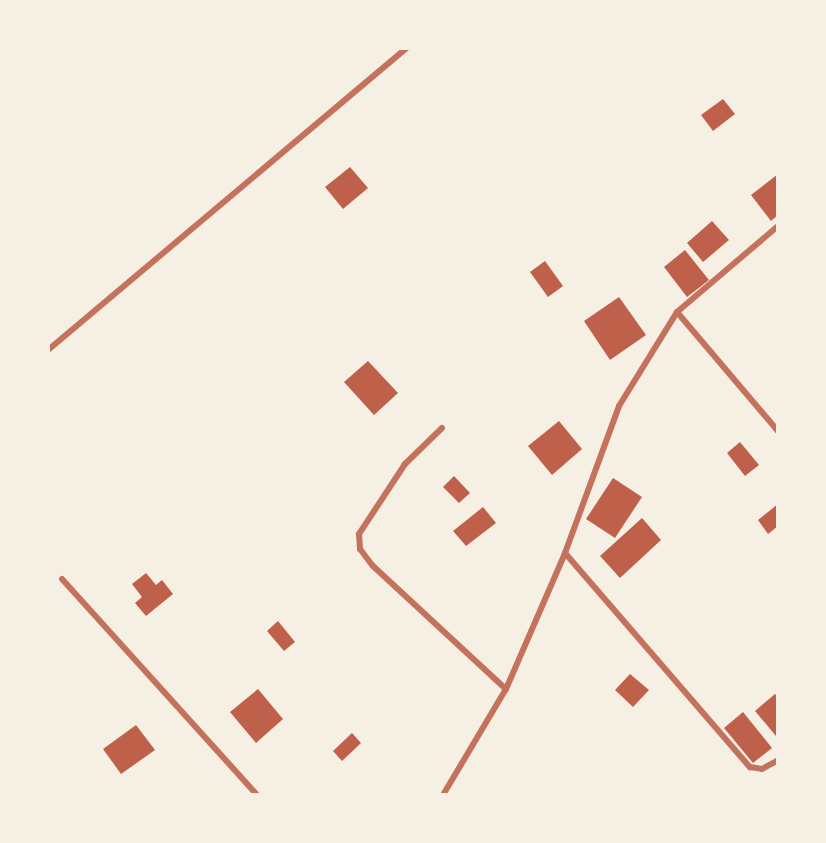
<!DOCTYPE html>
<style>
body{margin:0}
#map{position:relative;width:826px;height:843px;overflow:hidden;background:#f6efe4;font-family:Overpass,sans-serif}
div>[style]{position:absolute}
.building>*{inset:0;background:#bf614a}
.minor>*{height:6px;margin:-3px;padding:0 3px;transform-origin:3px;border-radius:3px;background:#c5725c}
span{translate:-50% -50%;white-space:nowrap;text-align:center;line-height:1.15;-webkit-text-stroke:4.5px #f6efe4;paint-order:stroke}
.frame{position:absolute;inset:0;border:50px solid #f6efe4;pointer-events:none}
</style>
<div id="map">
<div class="building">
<div style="clip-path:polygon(723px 99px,735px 114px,713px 131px,701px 115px)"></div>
<div style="clip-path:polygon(350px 167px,368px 188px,343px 209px,325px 187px)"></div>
<div style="clip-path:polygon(778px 174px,778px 215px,771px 221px,751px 195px)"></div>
<div style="clip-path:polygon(712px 221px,729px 240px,703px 262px,687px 243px)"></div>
<div style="clip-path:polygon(685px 250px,709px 280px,687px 297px,664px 267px)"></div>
<div style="clip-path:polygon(545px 261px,563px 286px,548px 297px,530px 272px)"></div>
<div style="clip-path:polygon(619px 297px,646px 335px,610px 360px,584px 321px)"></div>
<div style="clip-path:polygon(368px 361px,398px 393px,374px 415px,344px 382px)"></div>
<div style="clip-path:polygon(559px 421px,582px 449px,552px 475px,528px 446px)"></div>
<div style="clip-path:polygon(740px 442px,759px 465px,745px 476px,727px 453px)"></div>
<div style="clip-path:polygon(454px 476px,470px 493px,459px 503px,443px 487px)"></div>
<div style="clip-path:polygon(613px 478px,642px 497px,615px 538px,586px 519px)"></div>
<div style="clip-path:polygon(778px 504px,778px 526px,768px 534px,758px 520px)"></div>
<div style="clip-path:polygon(483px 507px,496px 523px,466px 546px,453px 531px)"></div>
<div style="clip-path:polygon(642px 518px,661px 540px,620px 578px,600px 556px)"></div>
<div style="clip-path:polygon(146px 573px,156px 585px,162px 580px,173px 594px,146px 616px,135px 603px,142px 597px,132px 584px)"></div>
<div style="clip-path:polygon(278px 621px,295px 642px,284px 651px,267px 631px)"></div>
<div style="clip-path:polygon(630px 674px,649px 690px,633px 707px,615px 690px)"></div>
<div style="clip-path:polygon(258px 689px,283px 719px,256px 743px,230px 712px)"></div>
<div style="clip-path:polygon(775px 694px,778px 697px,778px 734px,776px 736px,755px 711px)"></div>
<div style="clip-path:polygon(743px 712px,772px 748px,753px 763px,724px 728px)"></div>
<div style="clip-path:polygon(136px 725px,155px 750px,121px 774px,103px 749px)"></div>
<div style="clip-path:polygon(352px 733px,361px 743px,342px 761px,333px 751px)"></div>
</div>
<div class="minor">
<div style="left:677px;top:312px;width:156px;rotate:49.7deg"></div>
<div style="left:48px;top:350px;width:469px;rotate:-40.1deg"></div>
<div style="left:442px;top:428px;width:52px;rotate:135.8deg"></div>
<div style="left:405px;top:464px;width:84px;rotate:123.3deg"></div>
<div style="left:359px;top:534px;width:15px;rotate:86deg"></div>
<div style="left:360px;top:549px;width:21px;rotate:53deg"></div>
<div style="left:373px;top:566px;width:181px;rotate:42.8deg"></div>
<div style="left:565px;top:553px;width:283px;rotate:49.2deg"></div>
<div style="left:750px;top:767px;width:12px;rotate:9deg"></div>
<div style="left:762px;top:769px;width:18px;rotate:-29deg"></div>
<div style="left:62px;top:579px;width:291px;rotate:47.9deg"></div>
<div style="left:443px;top:795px;width:123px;rotate:-59.3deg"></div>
<div style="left:506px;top:689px;width:148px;rotate:-66.5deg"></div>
<div style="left:565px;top:553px;width:157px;rotate:-69.8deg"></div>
<div style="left:619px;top:406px;width:110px;rotate:-58.3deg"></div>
<div style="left:677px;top:312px;width:133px;rotate:-40.4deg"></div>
</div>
<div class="frame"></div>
</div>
